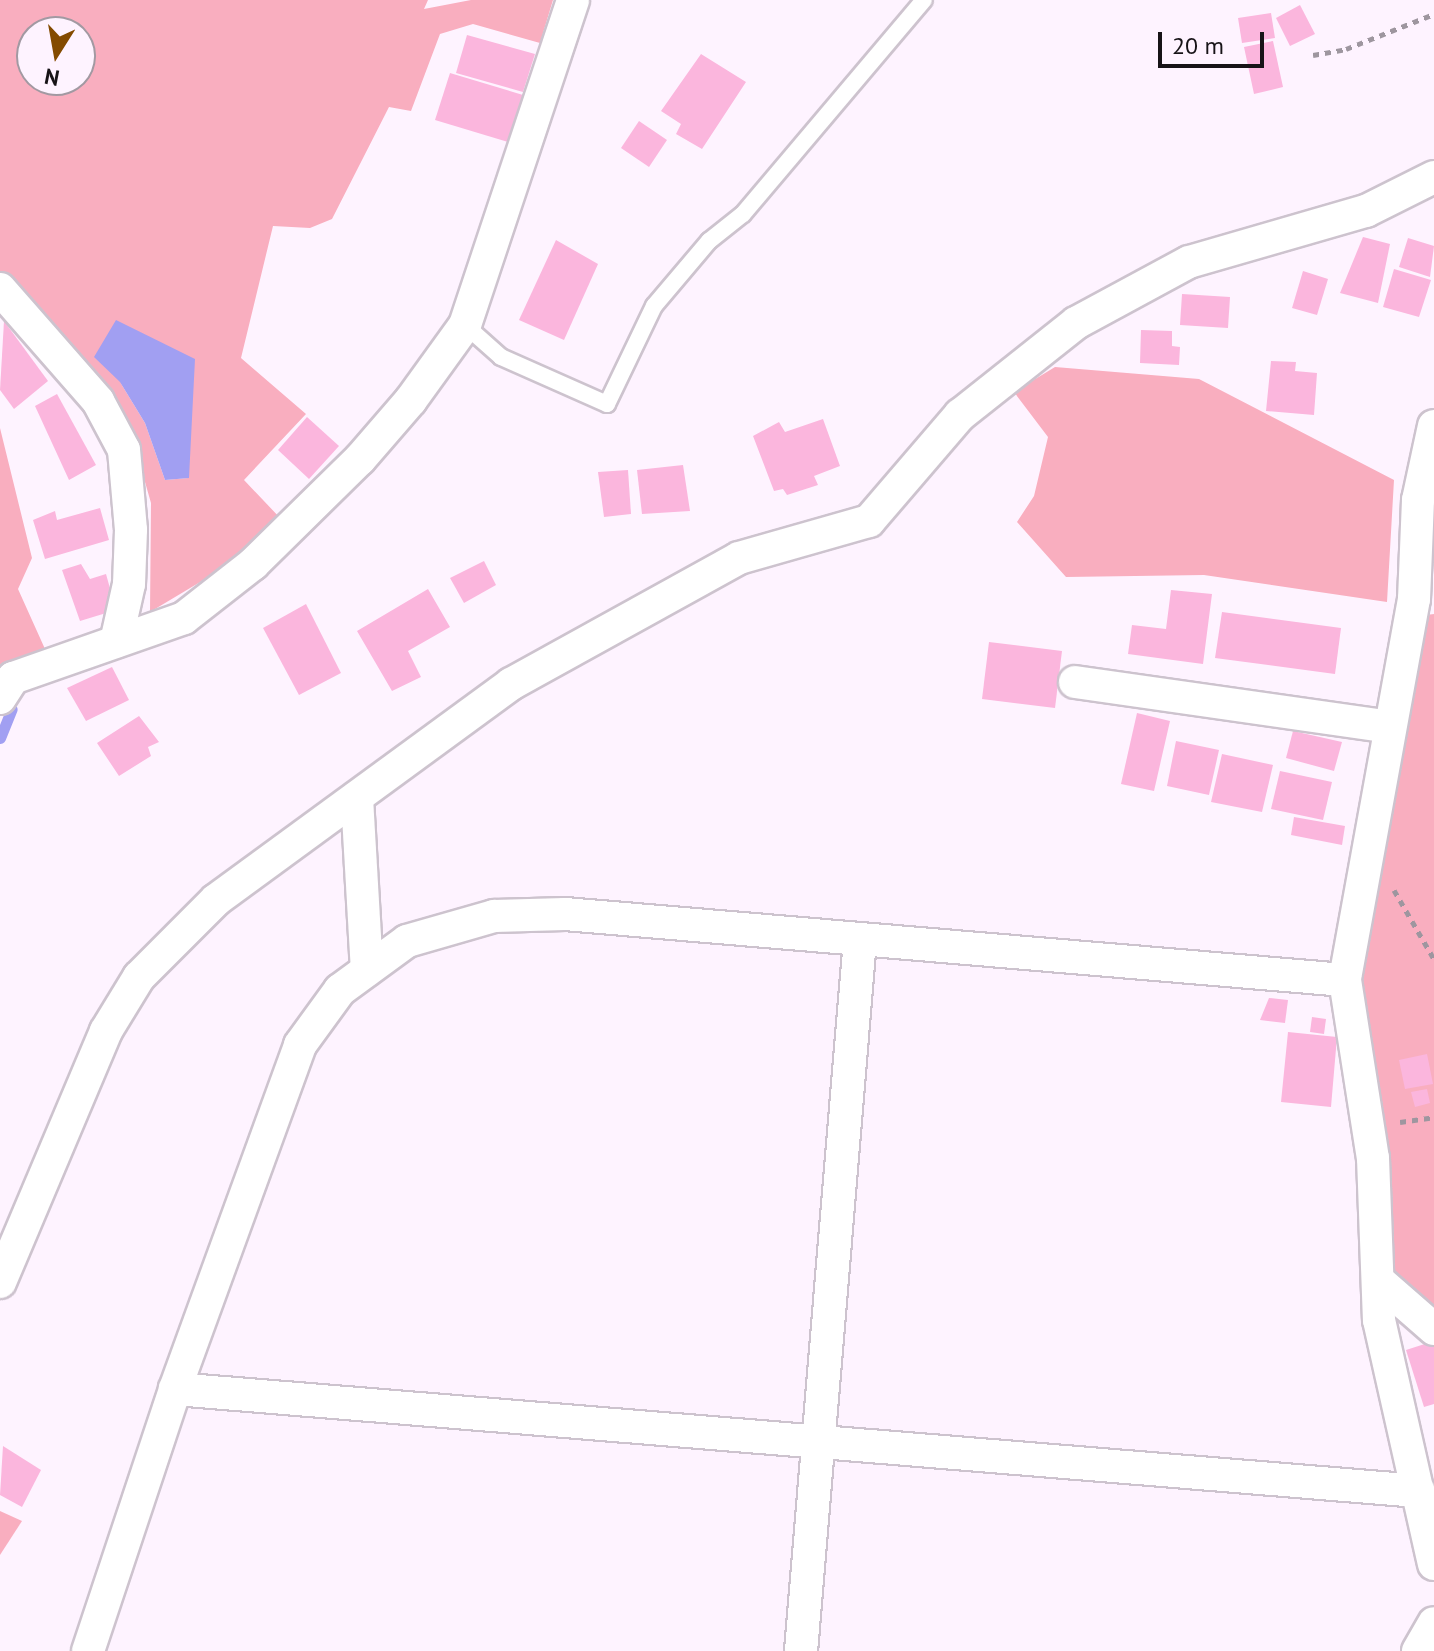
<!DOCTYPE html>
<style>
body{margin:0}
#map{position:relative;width:1434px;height:1651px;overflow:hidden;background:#fef3ff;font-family:"PT Sans",sans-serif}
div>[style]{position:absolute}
.green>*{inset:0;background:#f9aebf}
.water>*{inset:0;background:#a19ff2}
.stream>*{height:11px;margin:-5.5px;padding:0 5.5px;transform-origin:5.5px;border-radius:5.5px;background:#a19ff2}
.building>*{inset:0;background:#fbb6dd}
.path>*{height:5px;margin-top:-2.5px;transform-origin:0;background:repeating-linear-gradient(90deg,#9e969f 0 6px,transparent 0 12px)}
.roads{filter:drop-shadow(2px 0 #cdc3ce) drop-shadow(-2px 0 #cdc3ce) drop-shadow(0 2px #cdc3ce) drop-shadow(0 -2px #cdc3ce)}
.lane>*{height:16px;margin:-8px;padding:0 8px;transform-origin:8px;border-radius:8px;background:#fff}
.street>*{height:32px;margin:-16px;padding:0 16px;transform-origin:16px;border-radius:16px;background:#fff}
span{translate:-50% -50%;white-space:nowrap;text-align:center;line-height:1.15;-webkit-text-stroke:6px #fef3ff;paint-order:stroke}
.north{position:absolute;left:16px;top:16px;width:80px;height:80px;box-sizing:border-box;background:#fef3ff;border:2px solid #a299a2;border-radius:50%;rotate:191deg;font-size:22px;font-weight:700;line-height:32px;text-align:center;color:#171317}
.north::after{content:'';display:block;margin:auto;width:28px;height:36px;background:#844b00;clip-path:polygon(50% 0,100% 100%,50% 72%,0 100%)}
.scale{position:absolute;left:1158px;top:32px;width:106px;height:36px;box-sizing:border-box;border:4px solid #171317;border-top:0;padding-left:10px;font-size:24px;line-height:28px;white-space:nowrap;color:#171317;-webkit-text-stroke:6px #fef3ff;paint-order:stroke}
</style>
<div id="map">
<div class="green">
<div style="clip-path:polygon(evenodd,0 0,428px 0,424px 9px,471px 0,553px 0,540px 43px,473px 24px,440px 34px,411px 111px,389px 107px,332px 219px,310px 228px,273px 226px,241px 358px,306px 414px,244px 480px,282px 520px,227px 566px,150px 612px,151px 503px,131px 433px,99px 374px,0 271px,0 0,32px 32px,80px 32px,80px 80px,32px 80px,32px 32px,0 0,120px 382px,189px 478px,188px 478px,165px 480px,145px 423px,120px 382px)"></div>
<div style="clip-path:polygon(1055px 367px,1199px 379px,1394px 480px,1387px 602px,1204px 575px,1066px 577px,1017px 522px,1034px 496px,1048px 437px,1014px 392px)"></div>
<div style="clip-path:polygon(0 428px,32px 558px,18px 589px,45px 649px,0 715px)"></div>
<div style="clip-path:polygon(1434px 614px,1434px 1315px,1394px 1279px,1360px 988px,1396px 739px,1426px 615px)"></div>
<div style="clip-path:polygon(0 1511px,22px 1521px,0 1555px)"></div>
</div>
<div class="water">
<div style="clip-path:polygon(116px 320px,195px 359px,189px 478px,165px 480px,145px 423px,120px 382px,94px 357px)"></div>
</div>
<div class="stream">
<div style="left:0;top:738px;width:31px;rotate:-68deg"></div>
</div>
<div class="building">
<div style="clip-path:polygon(1300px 5px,1315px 34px,1290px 46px,1276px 18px)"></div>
<div style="clip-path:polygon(1271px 13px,1275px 38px,1242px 43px,1238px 18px)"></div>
<div style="clip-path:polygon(467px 35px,535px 54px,523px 92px,456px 73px)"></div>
<div style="clip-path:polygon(1273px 41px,1283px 87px,1254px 94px,1244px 47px)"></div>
<div style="clip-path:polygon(701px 54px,746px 82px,702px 149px,676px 134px,681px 124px,661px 111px)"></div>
<div style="clip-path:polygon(450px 73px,523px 95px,508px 142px,435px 120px)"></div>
<div style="clip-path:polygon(639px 121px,667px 140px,649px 167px,621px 148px)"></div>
<div style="clip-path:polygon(1363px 237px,1390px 244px,1378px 303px,1340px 293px)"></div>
<div style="clip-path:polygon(1408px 238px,1434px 246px,1430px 277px,1399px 267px)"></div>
<div style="clip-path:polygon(556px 240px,598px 264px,564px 340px,519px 320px)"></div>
<div style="clip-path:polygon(1394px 269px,1431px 280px,1419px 317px,1383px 307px)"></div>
<div style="clip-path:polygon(1303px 271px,1328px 279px,1317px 315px,1292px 308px)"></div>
<div style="clip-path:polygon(1182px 294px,1230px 297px,1228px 328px,1180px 325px)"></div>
<div style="clip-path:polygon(4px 321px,48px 381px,14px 409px,0 390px)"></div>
<div style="clip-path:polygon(1141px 330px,1172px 331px,1172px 346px,1180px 347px,1179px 365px,1140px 363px)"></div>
<div style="clip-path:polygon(1271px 361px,1296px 362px,1295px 371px,1317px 373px,1314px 415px,1266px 411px)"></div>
<div style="clip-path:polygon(57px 394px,96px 465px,69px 480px,35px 406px)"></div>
<div style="clip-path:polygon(307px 417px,339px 446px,309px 479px,278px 450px)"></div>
<div style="clip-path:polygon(823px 419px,840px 466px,814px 476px,818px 485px,787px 495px,783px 489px,774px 491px,753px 436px,779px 422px,785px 432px)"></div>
<div style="clip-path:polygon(683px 465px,690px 511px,642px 514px,637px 470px)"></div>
<div style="clip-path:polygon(628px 470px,631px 514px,604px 517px,598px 472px)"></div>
<div style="clip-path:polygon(100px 508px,109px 540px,45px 559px,33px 520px,55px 511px,57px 520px)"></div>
<div style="clip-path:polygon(484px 561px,496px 585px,464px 603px,450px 578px)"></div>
<div style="clip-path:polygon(81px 564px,90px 579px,106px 574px,116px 610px,80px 621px,62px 570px)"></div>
<div style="clip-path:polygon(428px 589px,450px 627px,408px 651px,421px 677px,392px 691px,357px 631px)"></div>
<div style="clip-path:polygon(1171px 590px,1212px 594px,1203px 664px,1128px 654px,1132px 625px,1166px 629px)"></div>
<div style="clip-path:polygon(306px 604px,341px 673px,299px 695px,263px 628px)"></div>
<div style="clip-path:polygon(1222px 612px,1341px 628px,1335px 674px,1215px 658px)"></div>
<div style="clip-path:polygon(989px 642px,1062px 651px,1055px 708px,982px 699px)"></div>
<div style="clip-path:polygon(112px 667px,129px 700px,86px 721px,67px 688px)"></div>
<div style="clip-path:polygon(1137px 713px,1170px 721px,1154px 791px,1121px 784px)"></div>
<div style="clip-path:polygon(139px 716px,159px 742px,148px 747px,151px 756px,119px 776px,97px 743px)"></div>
<div style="clip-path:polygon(1293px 731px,1342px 742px,1334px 771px,1286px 758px)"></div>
<div style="clip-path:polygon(1176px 741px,1219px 750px,1209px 795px,1167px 786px)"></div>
<div style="clip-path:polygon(1222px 754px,1273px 765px,1262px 812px,1211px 802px)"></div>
<div style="clip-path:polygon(1280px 771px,1332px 782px,1323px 820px,1271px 809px)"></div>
<div style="clip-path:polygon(1294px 817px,1345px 826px,1342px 845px,1291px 835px)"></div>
<div style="clip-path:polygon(1269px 998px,1288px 1000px,1285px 1023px,1260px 1020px)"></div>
<div style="clip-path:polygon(1312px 1017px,1326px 1019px,1324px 1034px,1310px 1032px)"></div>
<div style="clip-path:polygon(1288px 1032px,1337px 1037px,1331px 1107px,1281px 1102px)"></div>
<div style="clip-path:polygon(1427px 1054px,1433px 1084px,1405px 1089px,1399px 1060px)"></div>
<div style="clip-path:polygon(1427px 1089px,1430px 1103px,1415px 1107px,1411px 1092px)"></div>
<div style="clip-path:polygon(1434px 1341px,1434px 1404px,1424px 1407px,1406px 1350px)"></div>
<div style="clip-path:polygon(3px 1446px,41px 1470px,22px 1507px,0 1495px)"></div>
</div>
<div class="path">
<div style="left:1313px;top:55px;width:34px;rotate:-10deg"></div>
<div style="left:1346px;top:49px;width:95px;rotate:-21.7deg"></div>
<div style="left:1394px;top:890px;width:80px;rotate:59.9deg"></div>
<div style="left:1400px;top:1122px;width:34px;rotate:-8deg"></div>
</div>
<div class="roads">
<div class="lane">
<div style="left:465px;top:325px;width:48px;rotate:41.6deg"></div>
<div style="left:501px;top:357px;width:116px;rotate:23.9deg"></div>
<div style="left:607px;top:404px;width:109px;rotate:-64.4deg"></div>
<div style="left:654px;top:306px;width:85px;rotate:-49.8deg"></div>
<div style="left:709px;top:241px;width:43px;rotate:-38.5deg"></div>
<div style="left:743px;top:214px;width:280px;rotate:-49.8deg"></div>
</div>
<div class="street">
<div style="left:0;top:289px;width:149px;rotate:48.8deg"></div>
<div style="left:98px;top:401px;width:55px;rotate:62deg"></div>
<div style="left:124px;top:450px;width:80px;rotate:85deg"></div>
<div style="left:131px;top:530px;width:54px;rotate:92.1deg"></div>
<div style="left:129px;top:584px;width:59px;rotate:102.6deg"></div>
<div style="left:1434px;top:426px;width:76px;rotate:102.2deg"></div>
<div style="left:1418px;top:500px;width:99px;rotate:92.3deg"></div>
<div style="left:1414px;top:599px;width:387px;rotate:100.3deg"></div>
<div style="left:1345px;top:980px;width:180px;rotate:81.1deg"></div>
<div style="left:1373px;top:1158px;width:162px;rotate:87.9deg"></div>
<div style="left:1379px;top:1320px;width:250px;rotate:77.3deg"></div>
<div style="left:1075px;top:682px;width:318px;rotate:8.1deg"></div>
<div style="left:0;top:698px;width:24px;rotate:-57deg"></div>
<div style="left:13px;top:678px;width:181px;rotate:-19.3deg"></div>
<div style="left:184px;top:618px;width:88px;rotate:-38deg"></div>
<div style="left:253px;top:564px;width:150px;rotate:-44.5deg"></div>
<div style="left:360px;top:459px;width:78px;rotate:-49.2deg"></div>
<div style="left:411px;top:400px;width:92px;rotate:-54.2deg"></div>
<div style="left:465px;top:325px;width:342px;rotate:-71.6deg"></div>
<div style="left:357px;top:798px;width:172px;rotate:86.7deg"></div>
<div style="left:1379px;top:1281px;width:73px;rotate:41.1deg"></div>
<div style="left:0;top:1282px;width:272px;rotate:-67.1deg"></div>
<div style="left:106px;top:1031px;width:63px;rotate:-58.6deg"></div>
<div style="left:139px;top:977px;width:109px;rotate:-45deg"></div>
<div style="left:216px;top:900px;width:366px;rotate:-36.2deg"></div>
<div style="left:511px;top:684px;width:260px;rotate:-28.9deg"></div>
<div style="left:739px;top:558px;width:135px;rotate:-15.9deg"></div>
<div style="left:869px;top:521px;width:140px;rotate:-49.4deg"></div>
<div style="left:960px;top:415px;width:148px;rotate:-38.4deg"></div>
<div style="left:1076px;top:323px;width:128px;rotate:-28.4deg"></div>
<div style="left:1189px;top:262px;width:184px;rotate:-16.1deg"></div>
<div style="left:1366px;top:211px;width:76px;rotate:-26.6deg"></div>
<div style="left:175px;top:1389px;width:1248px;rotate:4.69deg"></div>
<div style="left:88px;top:1651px;width:276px;rotate:-71.6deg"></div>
<div style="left:175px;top:1389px;width:366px;rotate:-70deg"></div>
<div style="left:300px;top:1045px;width:68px;rotate:-54deg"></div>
<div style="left:340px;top:990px;width:83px;rotate:-36.2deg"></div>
<div style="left:407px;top:941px;width:91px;rotate:-16deg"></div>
<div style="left:494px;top:916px;width:71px;rotate:-1.6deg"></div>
<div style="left:565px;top:914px;width:783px;rotate:4.84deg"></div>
<div style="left:801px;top:1651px;width:714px;rotate:-85.26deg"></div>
<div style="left:1418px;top:1651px;width:32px;rotate:-60deg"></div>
</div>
</div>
<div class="north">N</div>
<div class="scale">20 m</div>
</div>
